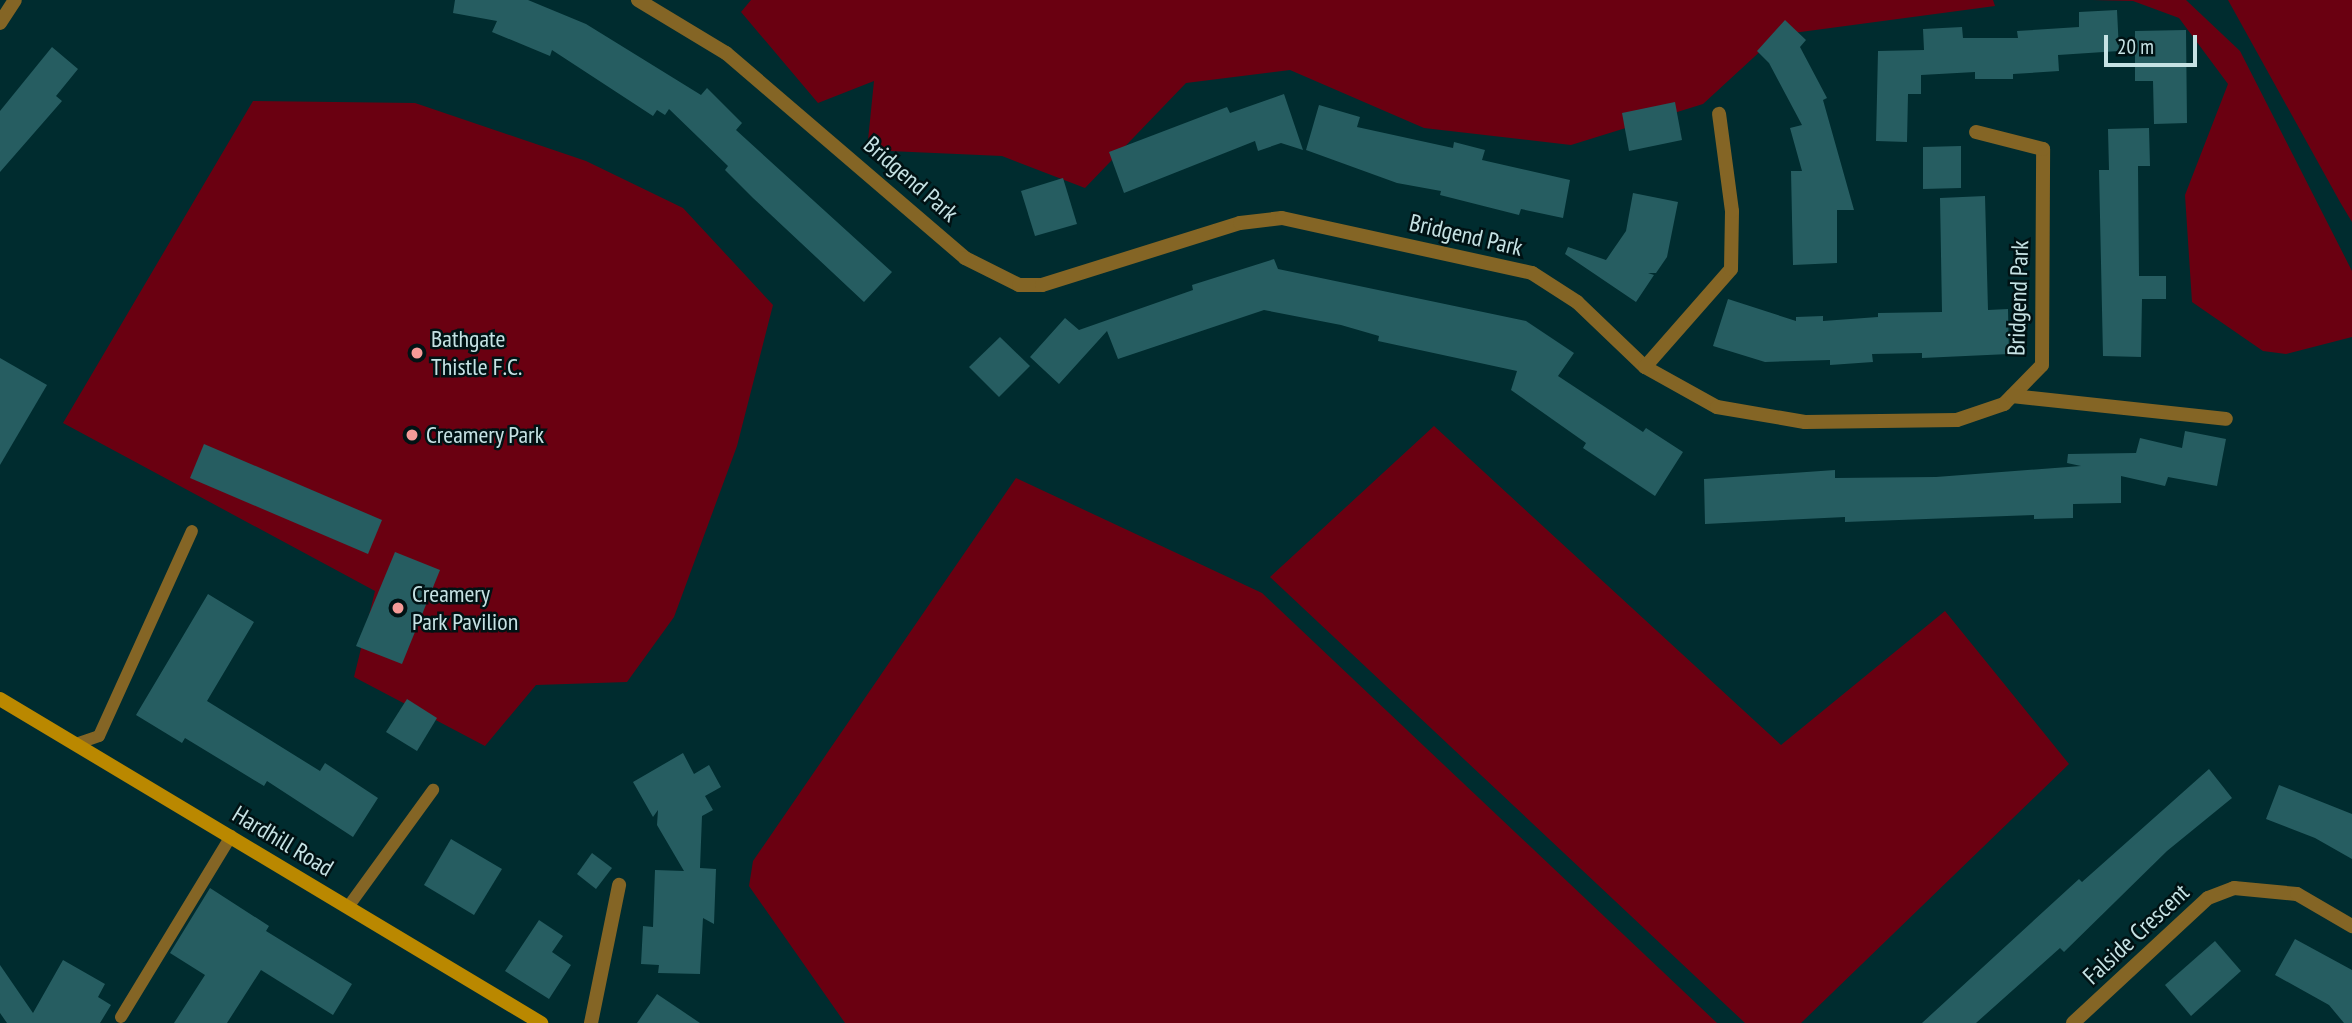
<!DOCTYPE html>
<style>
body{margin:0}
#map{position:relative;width:2352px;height:1023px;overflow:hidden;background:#002c2f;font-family:"PT Sans Narrow",sans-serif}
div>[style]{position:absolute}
.green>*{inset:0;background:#6a0011}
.building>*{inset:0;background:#265d61}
.service>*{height:12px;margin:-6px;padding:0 6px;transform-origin:6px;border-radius:6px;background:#846525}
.minor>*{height:14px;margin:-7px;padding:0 7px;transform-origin:7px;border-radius:7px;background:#846525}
.secondary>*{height:14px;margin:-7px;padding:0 7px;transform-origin:7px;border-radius:7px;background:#ba8800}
.dots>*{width:19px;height:19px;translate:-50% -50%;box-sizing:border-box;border:4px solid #001214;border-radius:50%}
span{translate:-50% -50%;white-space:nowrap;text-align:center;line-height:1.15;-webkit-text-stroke:5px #001214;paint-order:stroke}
.street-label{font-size:24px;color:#c6e2e4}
.poi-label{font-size:24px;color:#c6e2e4}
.left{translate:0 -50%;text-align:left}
.scale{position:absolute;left:2104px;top:35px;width:93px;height:32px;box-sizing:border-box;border:4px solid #c6e2e4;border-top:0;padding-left:9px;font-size:21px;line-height:24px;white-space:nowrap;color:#c6e2e4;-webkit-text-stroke:5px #001214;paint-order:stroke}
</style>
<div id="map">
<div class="green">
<div style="clip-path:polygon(751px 0,1993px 0,1995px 6px,1778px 35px,1703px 104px,1571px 145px,1424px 128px,1290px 70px,1186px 83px,1085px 188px,1002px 156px,867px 150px,874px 81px,818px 103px,741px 12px)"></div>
<div style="clip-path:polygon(2092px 0,2186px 0,2240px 51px,2352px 271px,2352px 337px,2286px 354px,2263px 351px,2192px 302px,2185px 195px,2228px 84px,2179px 18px,2133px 1px)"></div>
<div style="clip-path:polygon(2228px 0,2352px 0,2352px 222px,2340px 202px)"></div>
<div style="clip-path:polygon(253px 101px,415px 103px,586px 161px,683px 208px,773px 305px,737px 446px,674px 617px,627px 682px,536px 685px,485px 746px,354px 677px,375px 591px,63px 423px)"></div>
<div style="clip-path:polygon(1434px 426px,1781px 745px,1945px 611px,2069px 764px,1801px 1023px,1745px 1023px,1270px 577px)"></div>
<div style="clip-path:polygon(1016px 478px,1262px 593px,1717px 1023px,845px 1023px,749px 886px,753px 861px)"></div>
</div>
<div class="building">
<div style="clip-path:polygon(455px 0,528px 0,586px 24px,701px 95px,707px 88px,742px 123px,736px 130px,892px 272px,864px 302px,753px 198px,725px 170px,728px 166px,669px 109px,665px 115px,657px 110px,653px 116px,552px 50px,550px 56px,492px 32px,497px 21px,453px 13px)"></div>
<div style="clip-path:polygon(2117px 10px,2119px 51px,2058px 55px,2059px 71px,2013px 74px,2013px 79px,1975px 79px,1975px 72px,1921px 75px,1921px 94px,1908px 94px,1907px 142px,1876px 141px,1878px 51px,1924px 50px,1923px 29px,1962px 27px,1963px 38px,2018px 38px,2017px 31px,2079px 27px,2079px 12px)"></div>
<div style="clip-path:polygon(1785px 20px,1806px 40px,1800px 47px,1827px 98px,1823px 100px,1854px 210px,1837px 210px,1837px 263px,1793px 265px,1791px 171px,1802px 171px,1790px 128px,1802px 125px,1769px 63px,1757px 51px)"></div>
<div style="clip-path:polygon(2186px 30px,2187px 123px,2154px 124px,2153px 81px,2135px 81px,2135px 31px)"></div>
<div style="clip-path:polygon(52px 47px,78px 69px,56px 96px,62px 101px,0 172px,0 111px)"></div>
<div style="clip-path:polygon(1284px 94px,1303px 150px,1281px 143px,1258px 151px,1255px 141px,1124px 193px,1109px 152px,1227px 107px,1230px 113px)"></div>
<div style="clip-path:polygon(1675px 102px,1682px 140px,1629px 151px,1622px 113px)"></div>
<div style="clip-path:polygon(1319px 105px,1360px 117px,1357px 127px,1453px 148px,1454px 142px,1485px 150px,1482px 160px,1570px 180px,1563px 218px,1521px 209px,1519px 215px,1440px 195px,1441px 191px,1397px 183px,1306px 150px)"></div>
<div style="clip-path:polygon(2149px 128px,2150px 166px,2138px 166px,2139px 276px,2166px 276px,2166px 299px,2142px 299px,2141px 357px,2103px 356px,2099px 170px,2109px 170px,2108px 129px)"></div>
<div style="clip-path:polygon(1961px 146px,1961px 188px,1923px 189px,1923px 147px)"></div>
<div style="clip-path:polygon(1063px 178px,1077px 224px,1035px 236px,1021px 191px)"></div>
<div style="clip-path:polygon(1633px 193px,1678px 202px,1667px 257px,1656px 273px,1648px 273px,1654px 275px,1636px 302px,1565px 254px,1568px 247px,1606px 260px,1626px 231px)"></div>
<div style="clip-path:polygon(1985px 196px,1988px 310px,2008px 309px,2009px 354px,1922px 358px,1922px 353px,1872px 354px,1873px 362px,1830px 365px,1830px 360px,1765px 362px,1713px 346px,1728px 299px,1796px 321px,1796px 317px,1823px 316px,1823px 321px,1878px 317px,1878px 313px,1942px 312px,1940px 198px)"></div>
<div style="clip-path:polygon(1274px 259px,1278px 269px,1526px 321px,1574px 353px,1558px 376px,1643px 432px,1646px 428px,1683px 452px,1655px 496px,1583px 448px,1586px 443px,1511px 390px,1517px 371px,1378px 341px,1379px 336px,1341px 325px,1264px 310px,1118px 359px,1107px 331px,1059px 384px,1030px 357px,1065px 318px,1079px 330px,1193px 290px,1192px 285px)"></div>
<div style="clip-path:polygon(1000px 337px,1030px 366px,999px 397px,969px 367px)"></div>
<div style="clip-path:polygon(0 358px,47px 385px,0 465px)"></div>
<div style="clip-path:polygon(2185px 431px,2226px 439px,2217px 486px,2168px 477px,2165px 486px,2121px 476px,2121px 503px,2073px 504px,2073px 518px,2034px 519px,2034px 515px,1845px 522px,1845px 517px,1705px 524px,1704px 479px,1835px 470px,1835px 478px,1936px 477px,2081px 466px,2067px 463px,2068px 454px,2136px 453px,2140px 438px,2182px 448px)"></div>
<div style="clip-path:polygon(204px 444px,382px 520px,368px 554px,190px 478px)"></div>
<div style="clip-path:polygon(395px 552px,440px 570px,402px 664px,356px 646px)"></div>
<div style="clip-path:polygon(208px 594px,254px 622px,207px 701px,320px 771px,325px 763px,378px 798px,353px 837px,267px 781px,264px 786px,185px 738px,182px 743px,136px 715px)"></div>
<div style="clip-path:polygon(407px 699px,437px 718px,417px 751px,386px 732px)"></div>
<div style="clip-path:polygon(683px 753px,694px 774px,709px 765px,721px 787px,705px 796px,713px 810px,702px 816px,700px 868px,716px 869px,714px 924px,703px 918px,700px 974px,658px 973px,659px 965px,641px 964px,643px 926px,653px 927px,655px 870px,684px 871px,657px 825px,658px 810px,653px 817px,633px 782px)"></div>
<div style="clip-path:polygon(2209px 769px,2232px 798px,2167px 851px,2064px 952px,2060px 948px,1976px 1023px,1922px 1023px,2079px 879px,2082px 882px)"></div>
<div style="clip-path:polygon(2279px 785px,2352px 814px,2352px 859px,2315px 838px,2266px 819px)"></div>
<div style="clip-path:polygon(451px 839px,502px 869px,474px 915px,424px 885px)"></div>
<div style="clip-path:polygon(592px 853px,612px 868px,596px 889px,577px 874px)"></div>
<div style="clip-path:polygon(210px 888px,269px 926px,266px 931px,352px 984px,333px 1015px,261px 970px,227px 1023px,174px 1023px,205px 975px,170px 953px)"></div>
<div style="clip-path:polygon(539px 920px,563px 936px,552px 952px,571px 965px,549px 999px,505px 971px)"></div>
<div style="clip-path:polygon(2295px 939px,2352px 970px,2352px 1023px,2344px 1023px,2329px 1005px,2275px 975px)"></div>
<div style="clip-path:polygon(2215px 941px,2241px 971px,2191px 1016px,2165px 985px)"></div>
<div style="clip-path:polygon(63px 960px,105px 984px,98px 997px,111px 1005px,100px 1023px,7px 1023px,0 1013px,0 965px,33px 1013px)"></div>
<div style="clip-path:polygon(657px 994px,700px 1023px,637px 1023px)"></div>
</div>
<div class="service">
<div style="left:76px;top:744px;width:24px;rotate:-19deg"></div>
<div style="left:99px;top:736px;width:225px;rotate:-65.6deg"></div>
<div style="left:348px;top:907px;width:145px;rotate:-54deg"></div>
<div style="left:121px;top:1017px;width:212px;rotate:-58.7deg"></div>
</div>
<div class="minor">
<div style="left:638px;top:0;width:103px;rotate:31.1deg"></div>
<div style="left:726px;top:53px;width:315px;rotate:40.6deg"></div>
<div style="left:965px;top:258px;width:60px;rotate:26.6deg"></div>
<div style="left:1019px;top:285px;width:23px"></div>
<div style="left:1042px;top:285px;width:207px;rotate:-17.4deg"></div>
<div style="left:1240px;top:223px;width:42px;rotate:-6.8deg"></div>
<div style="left:1282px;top:218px;width:256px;rotate:12.4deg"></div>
<div style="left:1532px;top:273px;width:54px;rotate:32.8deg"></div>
<div style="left:1577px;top:302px;width:94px;rotate:43.7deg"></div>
<div style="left:1645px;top:367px;width:82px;rotate:29.1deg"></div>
<div style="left:1717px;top:407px;width:89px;rotate:9.7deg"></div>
<div style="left:1805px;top:422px;width:152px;rotate:-0.8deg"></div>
<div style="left:1957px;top:420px;width:50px;rotate:-18.8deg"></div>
<div style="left:2004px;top:404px;width:54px;rotate:-45.7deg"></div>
<div style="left:2042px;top:365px;width:216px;rotate:-89.7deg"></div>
<div style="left:2043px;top:149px;width:69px;rotate:-165.8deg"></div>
<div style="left:0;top:23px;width:27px;rotate:-57deg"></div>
<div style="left:1645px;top:367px;width:130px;rotate:-48.7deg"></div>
<div style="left:1731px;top:269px;width:58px;rotate:-89deg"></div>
<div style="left:1732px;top:211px;width:98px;rotate:-97.6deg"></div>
<div style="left:2012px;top:396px;width:215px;rotate:6.1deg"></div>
<div style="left:591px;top:1023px;width:141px;rotate:-78.5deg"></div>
<div style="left:2073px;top:1023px;width:184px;rotate:-42.8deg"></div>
<div style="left:2208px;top:898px;width:28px;rotate:-21deg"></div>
<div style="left:2234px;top:888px;width:63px;rotate:5.4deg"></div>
<div style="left:2297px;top:894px;width:64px;rotate:30.2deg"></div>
</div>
<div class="secondary">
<div style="left:0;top:699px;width:631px;rotate:30.92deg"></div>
</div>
<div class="dots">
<div style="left:417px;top:353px;background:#f59b98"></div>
<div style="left:412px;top:435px;background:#f59b98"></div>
<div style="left:398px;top:608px;background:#f59b98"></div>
</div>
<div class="street-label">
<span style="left:911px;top:179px;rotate:41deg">Bridgend Park</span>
<span style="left:1466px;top:235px;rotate:13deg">Bridgend Park</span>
<span style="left:2018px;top:298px;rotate:-88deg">Bridgend Park</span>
<span style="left:283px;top:841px;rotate:31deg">Hardhill Road</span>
<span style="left:2136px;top:934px;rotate:-43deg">Falside Crescent</span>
</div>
<div class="poi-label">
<span class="left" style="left:431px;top:353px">Bathgate<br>Thistle F.C.</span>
<span class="left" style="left:426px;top:435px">Creamery Park</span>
<span class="left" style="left:412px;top:608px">Creamery<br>Park Pavilion</span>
</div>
<div class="scale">20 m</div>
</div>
